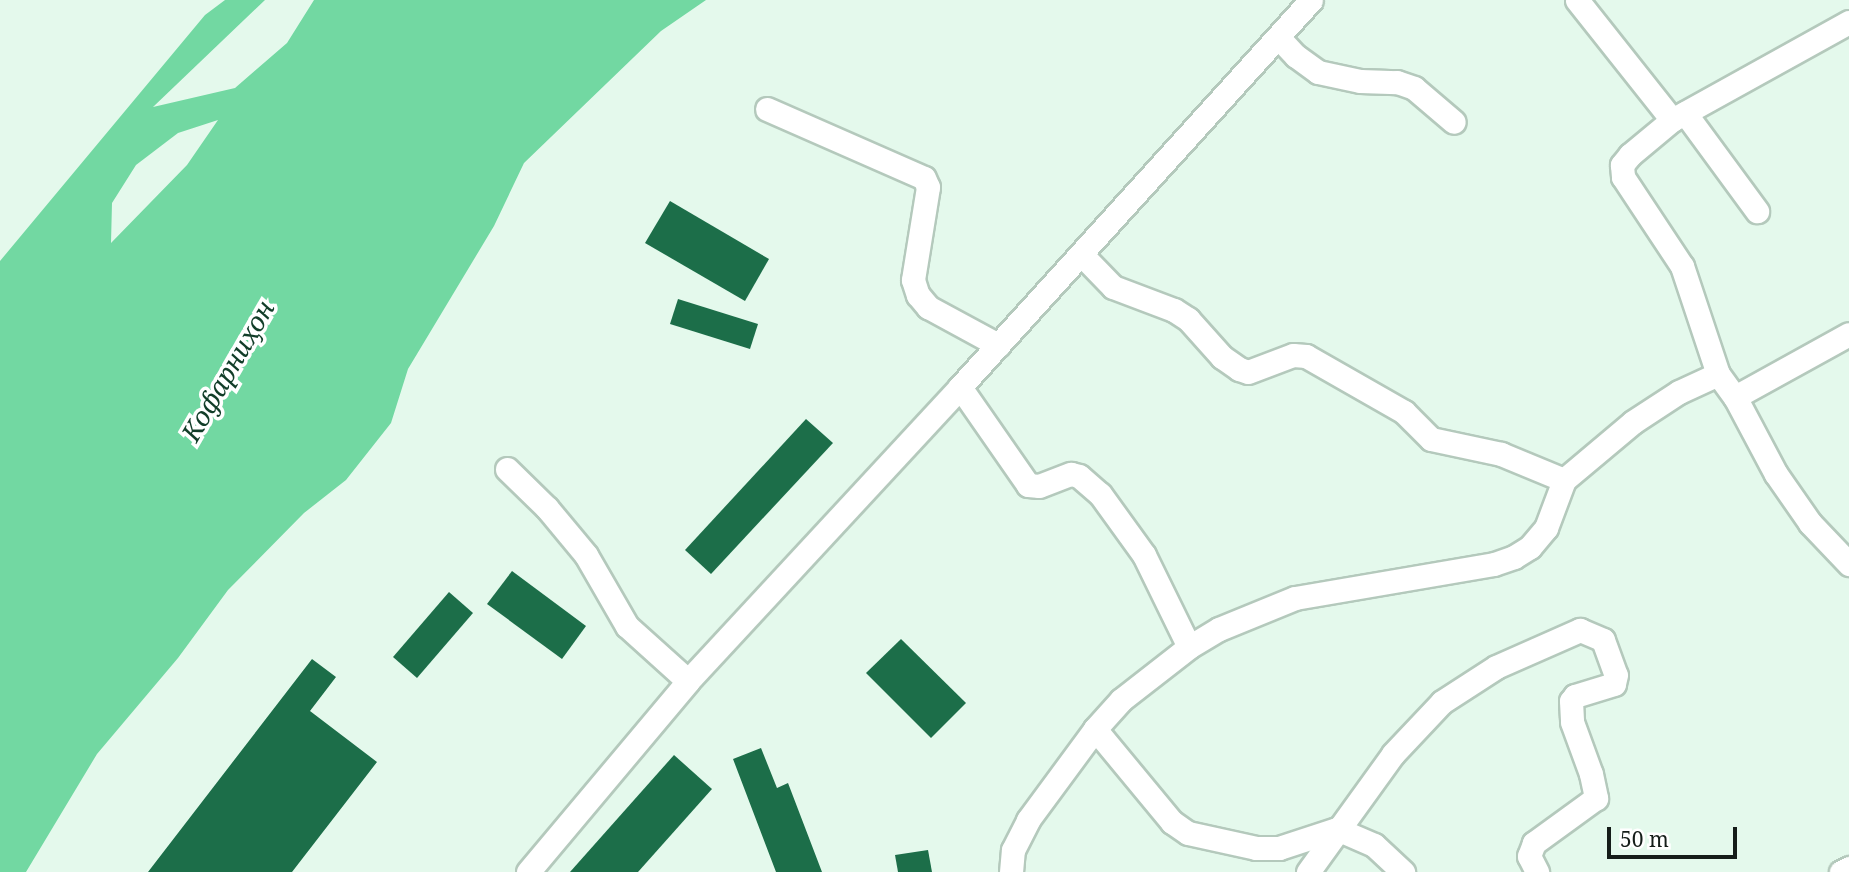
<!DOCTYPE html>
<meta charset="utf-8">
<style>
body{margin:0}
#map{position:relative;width:1849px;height:872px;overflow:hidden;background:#e4f9ec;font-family:"Noto Serif",serif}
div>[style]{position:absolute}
.water>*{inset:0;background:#72d8a2}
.building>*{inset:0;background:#1c6e49}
.roads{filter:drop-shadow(2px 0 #b4c9bc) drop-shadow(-2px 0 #b4c9bc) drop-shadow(0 2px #b4c9bc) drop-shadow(0 -2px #b4c9bc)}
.minor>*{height:23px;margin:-11.5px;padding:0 11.5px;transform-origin:11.5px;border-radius:11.5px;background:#fff}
span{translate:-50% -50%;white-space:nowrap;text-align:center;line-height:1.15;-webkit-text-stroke:7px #fff;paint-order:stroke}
.water-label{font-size:26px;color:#113d28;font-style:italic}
.scale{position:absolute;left:1607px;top:827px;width:130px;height:32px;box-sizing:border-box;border:4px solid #151d19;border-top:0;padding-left:9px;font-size:21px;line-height:24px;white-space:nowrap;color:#151d19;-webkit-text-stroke:5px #fff;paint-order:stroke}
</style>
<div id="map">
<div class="water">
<div style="clip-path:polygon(evenodd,225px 0,265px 0,153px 107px,235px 88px,287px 43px,314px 0,706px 0,661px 31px,524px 163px,494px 226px,408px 369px,391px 423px,346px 480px,304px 513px,228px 590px,178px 658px,97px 754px,26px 872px,0 872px,0 261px,205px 15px,225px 0,218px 120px,187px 165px,111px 243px,112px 203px,136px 165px,178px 133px,218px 120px)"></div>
</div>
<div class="building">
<div style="clip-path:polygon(670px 201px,769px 259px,745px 301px,645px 243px)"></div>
<div style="clip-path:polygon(678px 299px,758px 324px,750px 349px,670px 324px)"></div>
<div style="clip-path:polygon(806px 419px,833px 443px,711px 574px,685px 550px)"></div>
<div style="clip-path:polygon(512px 571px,586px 626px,562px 659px,487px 604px)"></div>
<div style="clip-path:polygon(449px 592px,473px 613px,417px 678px,393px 657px)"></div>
<div style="clip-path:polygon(901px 639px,966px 703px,931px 738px,866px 673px)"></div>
<div style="clip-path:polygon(312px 659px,336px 677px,310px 711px,377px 762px,292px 872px,148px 872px)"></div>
<div style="clip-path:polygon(761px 748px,777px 788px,788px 783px,822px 872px,776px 872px,733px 759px)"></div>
<div style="clip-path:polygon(674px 755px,712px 789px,638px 872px,570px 872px)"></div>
<div style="clip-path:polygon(928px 850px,932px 872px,898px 872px,895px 855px)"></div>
</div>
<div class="roads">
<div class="minor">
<div style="left:1577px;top:0;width:153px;rotate:51.6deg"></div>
<div style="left:1672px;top:120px;width:202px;rotate:-29deg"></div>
<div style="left:1278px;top:37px;width:26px;rotate:47deg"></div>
<div style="left:1296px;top:56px;width:27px;rotate:36deg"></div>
<div style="left:1318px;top:72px;width:43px;rotate:12.1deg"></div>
<div style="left:1360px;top:81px;width:37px;rotate:2deg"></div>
<div style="left:1397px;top:82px;width:18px;rotate:19deg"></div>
<div style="left:1414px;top:88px;width:52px;rotate:40.4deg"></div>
<div style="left:767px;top:109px;width:171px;rotate:23.7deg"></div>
<div style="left:924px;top:178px;width:10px;rotate:66deg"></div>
<div style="left:928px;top:187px;width:94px;rotate:99.2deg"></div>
<div style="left:913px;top:280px;width:16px;rotate:72deg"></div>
<div style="left:918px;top:295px;width:16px;rotate:50deg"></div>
<div style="left:928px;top:307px;width:80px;rotate:28.5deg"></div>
<div style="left:1685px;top:113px;width:122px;rotate:53.7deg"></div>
<div style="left:1672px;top:120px;width:55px;rotate:140.2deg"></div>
<div style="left:1630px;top:155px;width:13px;rotate:129deg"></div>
<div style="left:1622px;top:165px;width:12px;rotate:85deg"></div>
<div style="left:1623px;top:177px;width:107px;rotate:56.5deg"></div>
<div style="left:1682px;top:266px;width:114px;rotate:71.6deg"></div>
<div style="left:1718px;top:374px;width:29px;rotate:54deg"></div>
<div style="left:1735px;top:397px;width:87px;rotate:62deg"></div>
<div style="left:1776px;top:474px;width:60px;rotate:55.2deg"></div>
<div style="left:1810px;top:523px;width:57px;rotate:46.4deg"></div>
<div style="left:1081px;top:254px;width:46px;rotate:45.9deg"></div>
<div style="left:1113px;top:287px;width:65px;rotate:20.7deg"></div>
<div style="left:1174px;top:310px;width:17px;rotate:33deg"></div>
<div style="left:1188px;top:319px;width:51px;rotate:48.2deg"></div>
<div style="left:1222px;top:357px;width:21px;rotate:35deg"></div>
<div style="left:1239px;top:369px;width:9px;rotate:18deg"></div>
<div style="left:1248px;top:372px;width:48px;rotate:-20.7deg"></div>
<div style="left:1293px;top:355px;width:13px;rotate:4deg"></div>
<div style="left:1306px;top:356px;width:113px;rotate:29.7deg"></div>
<div style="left:1404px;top:412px;width:38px;rotate:45deg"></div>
<div style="left:1431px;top:439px;width:72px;rotate:12.1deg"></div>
<div style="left:1501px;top:454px;width:68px;rotate:22.4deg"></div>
<div style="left:960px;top:387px;width:119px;rotate:55.2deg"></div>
<div style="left:1028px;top:485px;width:11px;rotate:5deg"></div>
<div style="left:1039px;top:486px;width:34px;rotate:-21deg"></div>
<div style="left:1071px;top:474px;width:8px;rotate:14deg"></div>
<div style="left:1079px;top:476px;width:28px;rotate:41deg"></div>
<div style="left:1100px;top:494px;width:75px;rotate:54.2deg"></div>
<div style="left:1144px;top:555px;width:102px;rotate:63.9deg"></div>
<div style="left:1735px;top:397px;width:130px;rotate:-28.9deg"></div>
<div style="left:507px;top:469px;width:56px;rotate:44.3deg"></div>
<div style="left:547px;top:508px;width:61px;rotate:50.3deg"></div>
<div style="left:586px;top:555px;width:82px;rotate:60deg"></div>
<div style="left:627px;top:626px;width:82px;rotate:42deg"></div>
<div style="left:1095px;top:729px;width:121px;rotate:50.4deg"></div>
<div style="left:1172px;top:822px;width:19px;rotate:35deg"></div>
<div style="left:1188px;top:833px;width:70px;rotate:12.4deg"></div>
<div style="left:1256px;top:848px;width:23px"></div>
<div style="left:1279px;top:848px;width:61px;rotate:-18.1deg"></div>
<div style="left:1337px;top:829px;width:40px;rotate:23.4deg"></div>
<div style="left:1374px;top:845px;width:40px;rotate:43deg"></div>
<div style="left:528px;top:872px;width:249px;rotate:-50deg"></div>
<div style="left:688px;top:681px;width:401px;rotate:-47.2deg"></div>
<div style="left:960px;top:387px;width:522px;rotate:-47.79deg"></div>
<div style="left:1011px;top:872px;width:22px;rotate:-85deg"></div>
<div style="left:1013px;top:850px;width:34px;rotate:-63deg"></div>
<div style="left:1028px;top:820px;width:113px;rotate:-53.6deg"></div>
<div style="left:1095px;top:729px;width:39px;rotate:-48deg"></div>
<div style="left:1121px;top:700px;width:86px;rotate:-37.9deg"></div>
<div style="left:1189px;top:647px;width:35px;rotate:-31deg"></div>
<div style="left:1219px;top:629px;width:82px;rotate:-22.2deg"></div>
<div style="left:1295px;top:598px;width:202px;rotate:-9.7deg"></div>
<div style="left:1494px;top:564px;width:21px;rotate:-19deg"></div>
<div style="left:1514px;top:557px;width:19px;rotate:-32deg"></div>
<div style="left:1530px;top:547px;width:25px;rotate:-50deg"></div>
<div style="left:1546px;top:528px;width:51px;rotate:-69.4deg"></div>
<div style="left:1564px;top:480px;width:90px;rotate:-40deg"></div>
<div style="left:1633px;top:422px;width:55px;rotate:-33.1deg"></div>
<div style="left:1679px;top:392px;width:43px;rotate:-24.8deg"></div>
<div style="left:1308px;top:872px;width:145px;rotate:-54.2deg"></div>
<div style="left:1393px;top:754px;width:71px;rotate:-46.7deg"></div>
<div style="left:1442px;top:702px;width:64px;rotate:-32.9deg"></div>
<div style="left:1496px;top:667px;width:92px;rotate:-23.8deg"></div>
<div style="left:1580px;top:630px;width:25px;rotate:23deg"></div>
<div style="left:1603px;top:640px;width:37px;rotate:70deg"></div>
<div style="left:1616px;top:675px;width:9px;rotate:103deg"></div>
<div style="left:1614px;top:684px;width:41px;rotate:162.9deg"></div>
<div style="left:1575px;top:696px;width:6px;rotate:129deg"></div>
<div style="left:1571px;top:701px;width:21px;rotate:87deg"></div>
<div style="left:1572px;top:722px;width:55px;rotate:69.9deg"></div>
<div style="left:1591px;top:774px;width:25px;rotate:78deg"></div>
<div style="left:1596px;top:798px;width:77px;rotate:144deg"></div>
<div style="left:1534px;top:843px;width:14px;rotate:111deg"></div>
<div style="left:1529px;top:856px;width:18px;rotate:63deg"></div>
<div style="left:1841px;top:872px;width:9px;rotate:-27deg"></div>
</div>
</div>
<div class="water-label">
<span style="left:228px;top:371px;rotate:-60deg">Кофарниҳон</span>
</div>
<div class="scale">50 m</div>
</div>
